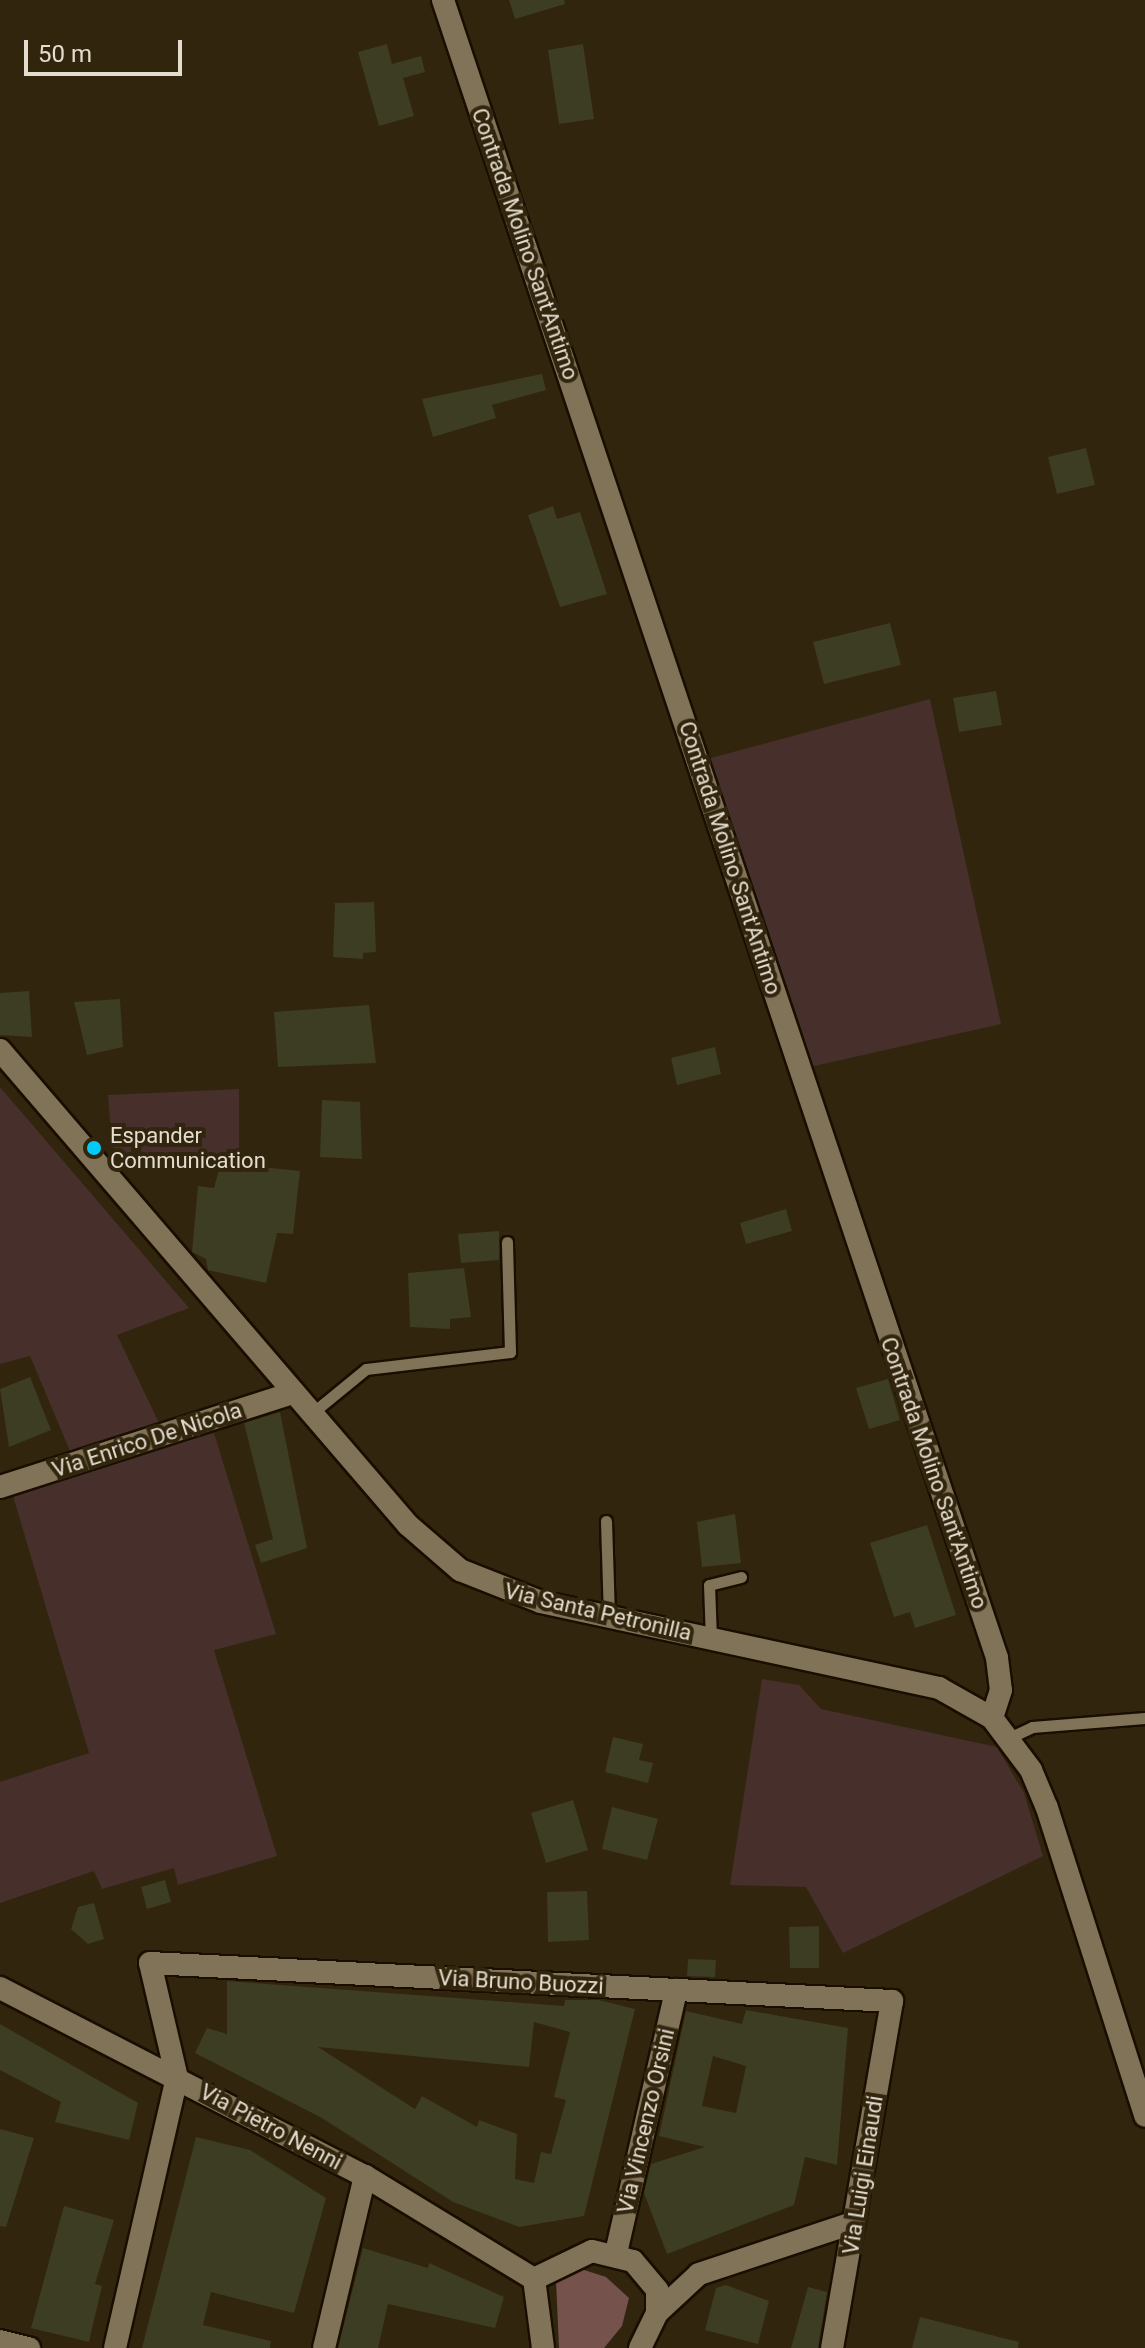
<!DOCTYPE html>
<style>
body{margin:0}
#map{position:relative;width:1145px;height:2348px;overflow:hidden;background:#31250d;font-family:Roboto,sans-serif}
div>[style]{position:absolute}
.green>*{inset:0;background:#472f2b}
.forest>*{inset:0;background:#76524d}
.building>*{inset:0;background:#3c3d23}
.roads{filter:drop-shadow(2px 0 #190e00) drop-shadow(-2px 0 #190e00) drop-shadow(0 2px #190e00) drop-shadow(0 -2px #190e00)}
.service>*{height:11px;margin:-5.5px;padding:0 5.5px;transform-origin:5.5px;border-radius:5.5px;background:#817358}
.minor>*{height:22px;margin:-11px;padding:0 11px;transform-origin:11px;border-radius:11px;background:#817358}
.dots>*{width:22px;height:22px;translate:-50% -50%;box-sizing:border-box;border:4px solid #31250d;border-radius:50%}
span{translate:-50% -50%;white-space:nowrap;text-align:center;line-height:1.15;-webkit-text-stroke:8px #31250d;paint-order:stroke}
.street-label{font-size:22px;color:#e4dcce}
.poi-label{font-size:22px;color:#e4dcce}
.left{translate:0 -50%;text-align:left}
.scale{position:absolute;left:24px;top:40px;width:158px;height:36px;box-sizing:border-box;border:4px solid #e4dcce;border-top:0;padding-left:10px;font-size:24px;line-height:28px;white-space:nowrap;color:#e4dcce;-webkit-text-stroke:6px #31250d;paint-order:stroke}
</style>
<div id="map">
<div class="green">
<div style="clip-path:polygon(930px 699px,1001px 1024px,801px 1069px,707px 759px)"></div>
<div style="clip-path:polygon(0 1087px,189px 1308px,117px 1335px,161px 1427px,70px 1451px,30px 1356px,0 1364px)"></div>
<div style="clip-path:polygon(239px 1089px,239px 1154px,126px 1159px,112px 1146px,108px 1095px)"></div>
<div style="clip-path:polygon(214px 1433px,276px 1634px,214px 1650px,277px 1856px,178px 1885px,174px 1868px,102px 1889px,94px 1871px,0 1903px,0 1782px,89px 1753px,11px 1489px)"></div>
<div style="clip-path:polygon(762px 1679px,799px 1685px,821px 1709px,997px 1747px,1024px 1793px,1043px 1856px,843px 1953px,806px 1887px,730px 1885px)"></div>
</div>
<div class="forest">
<div style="clip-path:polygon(578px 2268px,606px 2277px,629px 2298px,622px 2326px,604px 2348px,559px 2348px,556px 2280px)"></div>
</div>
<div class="building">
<div style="clip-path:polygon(509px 0,564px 0,565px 4px,515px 19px)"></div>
<div style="clip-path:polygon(387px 44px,392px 64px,421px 56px,425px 72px,403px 78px,414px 116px,379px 126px,358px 52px)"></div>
<div style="clip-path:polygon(583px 44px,594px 119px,559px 124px,548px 50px)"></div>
<div style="clip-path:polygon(542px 374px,546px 390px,492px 405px,496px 418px,433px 437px,422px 399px)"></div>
<div style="clip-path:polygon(1086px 448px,1095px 485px,1057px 494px,1048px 457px)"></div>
<div style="clip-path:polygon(553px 506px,557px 519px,580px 512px,607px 594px,560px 607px,528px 515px)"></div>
<div style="clip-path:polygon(890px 623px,901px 665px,824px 684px,813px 642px)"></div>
<div style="clip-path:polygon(996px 691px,1002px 725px,959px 732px,953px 698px)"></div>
<div style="clip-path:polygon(374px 902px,376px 952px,363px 953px,363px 959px,333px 957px,335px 903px)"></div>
<div style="clip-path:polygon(29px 991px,32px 1037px,0 1035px,0 993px)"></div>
<div style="clip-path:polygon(120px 999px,123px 1047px,87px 1055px,74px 1002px)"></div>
<div style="clip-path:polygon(369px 1005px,376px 1063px,278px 1067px,274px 1012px)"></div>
<div style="clip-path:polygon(715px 1047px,721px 1074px,677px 1085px,671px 1058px)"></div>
<div style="clip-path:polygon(322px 1100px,360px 1102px,362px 1159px,320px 1157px)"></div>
<div style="clip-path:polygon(221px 1163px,300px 1171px,293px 1234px,277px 1233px,266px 1283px,208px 1270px,206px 1259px,192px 1252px,198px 1186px,214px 1188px)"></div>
<div style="clip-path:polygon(786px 1209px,792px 1231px,746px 1244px,740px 1223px)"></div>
<div style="clip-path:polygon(499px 1231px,499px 1260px,461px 1263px,458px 1234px)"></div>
<div style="clip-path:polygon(464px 1268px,471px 1317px,450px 1319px,450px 1329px,410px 1327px,408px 1273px)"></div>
<div style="clip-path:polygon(30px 1377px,51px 1430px,9px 1447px,0 1389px)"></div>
<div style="clip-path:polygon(888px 1379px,900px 1420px,869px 1429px,856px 1388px)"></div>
<div style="clip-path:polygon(280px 1412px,307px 1548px,261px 1563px,255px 1545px,273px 1539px,244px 1423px)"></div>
<div style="clip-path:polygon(735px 1514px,741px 1563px,702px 1567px,697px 1522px)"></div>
<div style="clip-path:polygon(927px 1525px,956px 1615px,915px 1628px,910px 1612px,894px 1617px,870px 1543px)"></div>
<div style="clip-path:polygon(613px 1737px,643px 1744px,639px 1760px,653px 1763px,648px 1783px,605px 1772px)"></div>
<div style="clip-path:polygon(573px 1800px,588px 1850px,546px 1863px,531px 1813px)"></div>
<div style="clip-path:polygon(612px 1807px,658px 1819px,647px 1860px,602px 1849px)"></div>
<div style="clip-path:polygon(165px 1880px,171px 1902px,147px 1909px,141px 1887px)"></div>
<div style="clip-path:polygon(587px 1891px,589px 1940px,548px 1942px,547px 1892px)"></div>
<div style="clip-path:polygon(94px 1903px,104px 1939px,88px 1944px,71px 1929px,78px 1907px)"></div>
<div style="clip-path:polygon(819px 1926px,819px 1968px,790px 1968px,789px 1927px)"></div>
<div style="clip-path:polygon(688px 1959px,716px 1960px,715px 1977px,687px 1976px)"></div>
<div style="clip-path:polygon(evenodd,227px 1981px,564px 2006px,565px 2000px,599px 2000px,635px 2009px,584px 2216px,519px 2227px,453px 2202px,322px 2118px,195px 2053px,207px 2028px,227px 2034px,227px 1981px,534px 2022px,570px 2032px,554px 2097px,566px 2100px,551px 2154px,541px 2152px,534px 2183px,515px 2179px,517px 2134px,479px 2120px,477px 2127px,422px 2096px,415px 2109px,318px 2047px,529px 2067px,534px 2022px)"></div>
<div style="clip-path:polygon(evenodd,746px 2010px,848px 2028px,837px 2165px,805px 2157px,794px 2205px,667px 2254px,644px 2193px,651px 2164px,705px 2147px,659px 2136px,686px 2011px,742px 2024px,746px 2010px,713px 2056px,746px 2066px,736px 2113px,702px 2106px,713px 2056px)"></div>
<div style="clip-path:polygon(0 2024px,138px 2103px,129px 2140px,55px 2122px,61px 2102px,0 2070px)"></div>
<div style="clip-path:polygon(0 2129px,34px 2138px,6px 2227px,0 2226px)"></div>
<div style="clip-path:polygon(196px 2137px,250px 2150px,326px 2198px,294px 2313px,211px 2292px,203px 2325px,271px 2341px,270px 2348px,142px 2348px)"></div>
<div style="clip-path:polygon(64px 2206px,114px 2220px,95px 2284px,102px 2286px,89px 2342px,31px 2328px)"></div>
<div style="clip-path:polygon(363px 2248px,428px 2268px,429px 2263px,504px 2297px,495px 2328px,388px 2304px,378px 2348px,338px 2348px)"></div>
<div style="clip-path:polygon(726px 2285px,769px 2301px,758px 2344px,705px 2330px,716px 2288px)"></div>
<div style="clip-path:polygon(808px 2287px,827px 2292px,818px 2348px,791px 2348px)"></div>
<div style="clip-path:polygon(920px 2317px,1019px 2342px,1018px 2348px,912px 2348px)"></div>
</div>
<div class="roads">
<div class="service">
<div style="left:311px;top:1414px;width:71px;rotate:-39.3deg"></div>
<div style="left:366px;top:1369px;width:145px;rotate:-6.7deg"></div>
<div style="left:510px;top:1352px;width:110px;rotate:-91.6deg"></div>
<div style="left:606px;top:1521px;width:96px;rotate:88.2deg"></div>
<div style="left:711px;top:1639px;width:54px;rotate:-92.1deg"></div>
<div style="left:709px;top:1585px;width:33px;rotate:-14deg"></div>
<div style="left:1011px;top:1737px;width:23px;rotate:-25deg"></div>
<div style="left:1032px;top:1727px;width:113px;rotate:-4.6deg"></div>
</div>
<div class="minor">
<div style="left:443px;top:0;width:1748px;rotate:71.52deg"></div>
<div style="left:997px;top:1658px;width:32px;rotate:83deg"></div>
<div style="left:1001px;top:1690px;width:29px;rotate:108deg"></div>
<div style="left:0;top:1050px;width:626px;rotate:49.34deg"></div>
<div style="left:408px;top:1525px;width:69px;rotate:40.9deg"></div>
<div style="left:460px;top:1570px;width:87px;rotate:21.6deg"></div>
<div style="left:541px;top:1602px;width:407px;rotate:12.2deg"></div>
<div style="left:939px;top:1688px;width:61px;rotate:29.5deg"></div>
<div style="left:992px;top:1718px;width:65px;rotate:53.1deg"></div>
<div style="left:1031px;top:1770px;width:41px;rotate:67.2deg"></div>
<div style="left:1047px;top:1808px;width:323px;rotate:72.3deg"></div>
<div style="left:0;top:1487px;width:308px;rotate:-17.8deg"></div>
<div style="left:0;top:1988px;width:411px;rotate:27.3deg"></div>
<div style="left:365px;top:2176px;width:198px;rotate:31.4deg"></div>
<div style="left:616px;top:2253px;width:270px;rotate:-77.1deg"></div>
<div style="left:657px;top:2313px;width:57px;rotate:-42.9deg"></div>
<div style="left:699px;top:2274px;width:161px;rotate:-18.4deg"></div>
<div style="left:0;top:2341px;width:30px;rotate:14deg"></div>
<div style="left:115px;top:2348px;width:277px;rotate:-77.1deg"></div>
<div style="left:177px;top:2078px;width:118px;rotate:-103.2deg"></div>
<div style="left:150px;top:1963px;width:743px;rotate:2.93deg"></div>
<div style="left:892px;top:2001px;width:352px;rotate:99.8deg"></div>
<div style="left:324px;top:2348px;width:177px;rotate:-76.6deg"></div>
<div style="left:543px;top:2348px;width:70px;rotate:-97.4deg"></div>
<div style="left:534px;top:2279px;width:64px;rotate:-25.8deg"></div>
<div style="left:592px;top:2251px;width:42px;rotate:13.7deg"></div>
<div style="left:633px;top:2261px;width:38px;rotate:50deg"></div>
<div style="left:657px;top:2290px;width:23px;rotate:90deg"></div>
<div style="left:657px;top:2313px;width:39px;rotate:116deg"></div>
</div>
</div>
<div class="dots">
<div style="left:94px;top:1148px;background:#02cbf9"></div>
</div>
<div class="street-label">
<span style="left:525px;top:244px;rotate:71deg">Contrada Molino Sant'Antimo</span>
<span style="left:730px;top:858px;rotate:72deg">Contrada Molino Sant'Antimo</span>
<span style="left:147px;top:1440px;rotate:-18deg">Via Enrico De Nicola</span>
<span style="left:934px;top:1473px;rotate:71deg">Contrada Molino Sant'Antimo</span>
<span style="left:598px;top:1612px;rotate:13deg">Via Santa Petronilla</span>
<span style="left:521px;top:1982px;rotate:3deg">Via Bruno Buozzi</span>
<span style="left:646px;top:2121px;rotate:-77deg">Via Vincenzo Orsini</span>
<span style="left:271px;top:2127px;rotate:28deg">Via Pietro Nenni</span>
<span style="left:863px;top:2175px;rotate:-81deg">Via Luigi Einaudi</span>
</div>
<div class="poi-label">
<span class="left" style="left:110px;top:1148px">Espander<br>Communication</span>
</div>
<div class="scale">50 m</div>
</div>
